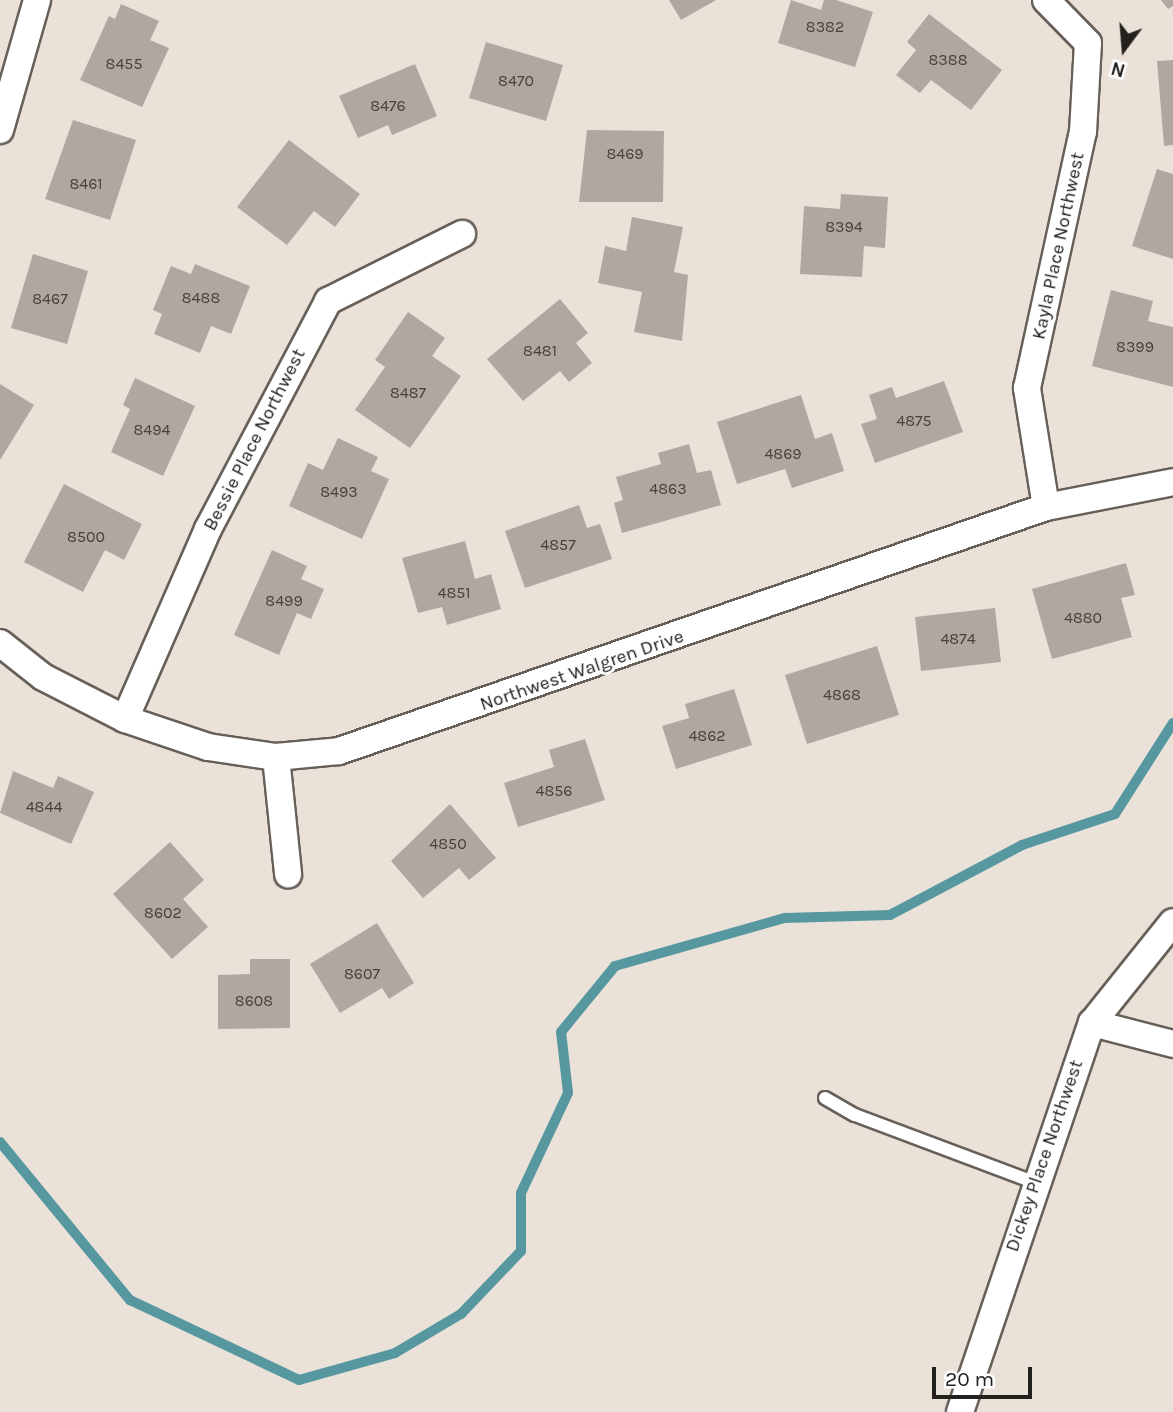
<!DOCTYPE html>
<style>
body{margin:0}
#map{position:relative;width:1173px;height:1412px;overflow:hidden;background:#eae2d9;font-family:Karla,sans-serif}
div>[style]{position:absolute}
.stream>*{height:10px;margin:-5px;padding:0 5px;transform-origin:5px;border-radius:5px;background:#57979f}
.building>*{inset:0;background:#b0a8a0}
.roads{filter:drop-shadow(2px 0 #676059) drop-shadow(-2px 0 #676059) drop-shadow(0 2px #676059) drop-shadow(0 -2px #676059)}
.service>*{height:12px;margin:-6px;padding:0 6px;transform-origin:6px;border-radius:6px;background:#fff}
.minor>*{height:26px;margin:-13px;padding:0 13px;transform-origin:13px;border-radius:13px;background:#fff}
span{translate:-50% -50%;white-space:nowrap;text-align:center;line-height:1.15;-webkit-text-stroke:6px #fff;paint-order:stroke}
.number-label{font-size:16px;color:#46423e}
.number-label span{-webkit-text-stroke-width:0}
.street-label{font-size:19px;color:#23201d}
.north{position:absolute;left:1089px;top:14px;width:70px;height:70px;-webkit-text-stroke:5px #fff;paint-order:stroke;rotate:196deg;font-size:19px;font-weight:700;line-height:28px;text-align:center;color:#23201d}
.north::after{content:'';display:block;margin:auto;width:24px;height:32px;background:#23201d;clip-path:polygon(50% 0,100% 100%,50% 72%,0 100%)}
.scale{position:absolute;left:932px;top:1367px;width:100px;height:32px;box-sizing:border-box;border:4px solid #23201d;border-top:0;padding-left:9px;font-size:21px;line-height:24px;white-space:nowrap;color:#23201d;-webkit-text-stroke:5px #fff;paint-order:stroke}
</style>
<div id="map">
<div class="stream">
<div style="left:0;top:1142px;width:205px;rotate:50.6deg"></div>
<div style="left:130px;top:1300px;width:187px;rotate:25.3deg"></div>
<div style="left:299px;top:1380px;width:100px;rotate:-15.7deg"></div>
<div style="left:395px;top:1353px;width:77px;rotate:-30.6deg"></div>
<div style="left:461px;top:1314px;width:87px;rotate:-46.4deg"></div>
<div style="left:521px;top:1251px;width:58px;rotate:-90deg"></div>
<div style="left:521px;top:1193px;width:110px;rotate:-64.8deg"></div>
<div style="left:568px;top:1093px;width:61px;rotate:-96.5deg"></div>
<div style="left:561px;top:1032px;width:85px;rotate:-50.7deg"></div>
<div style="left:615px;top:966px;width:177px;rotate:-15.8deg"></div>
<div style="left:785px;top:918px;width:105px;rotate:-1.6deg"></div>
<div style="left:890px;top:915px;width:149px;rotate:-27.9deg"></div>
<div style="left:1022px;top:845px;width:98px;rotate:-18.4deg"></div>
<div style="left:1115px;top:814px;width:108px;rotate:-57.5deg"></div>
</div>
<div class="building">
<div style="clip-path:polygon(669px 0,716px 0,681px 20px)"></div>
<div style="clip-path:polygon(791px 0,821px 10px,824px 0,836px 0,873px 12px,855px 67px,778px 43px)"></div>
<div style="clip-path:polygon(1161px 0,1173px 0,1173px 6px,1168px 9px)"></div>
<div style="clip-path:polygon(121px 4px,159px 21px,150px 40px,169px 48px,142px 107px,80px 80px,109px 16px,115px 19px)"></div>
<div style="clip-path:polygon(929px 14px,1002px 70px,971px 110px,931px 80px,920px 93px,896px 75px,916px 50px,907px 42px)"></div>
<div style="clip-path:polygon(486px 42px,563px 65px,546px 121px,469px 98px)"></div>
<div style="clip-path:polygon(1173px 60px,1173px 145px,1164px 146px,1157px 61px)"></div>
<div style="clip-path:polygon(415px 64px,437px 116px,392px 135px,388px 125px,358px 138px,339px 96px)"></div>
<div style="clip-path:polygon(73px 120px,136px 140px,110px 220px,45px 199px)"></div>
<div style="clip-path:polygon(587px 130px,664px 131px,663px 202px,579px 202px)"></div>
<div style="clip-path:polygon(289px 140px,360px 194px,335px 227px,314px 211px,287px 245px,237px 207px)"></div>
<div style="clip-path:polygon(1157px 169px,1173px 174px,1173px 259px,1132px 246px)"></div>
<div style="clip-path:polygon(841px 194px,888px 197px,885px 248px,864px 246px,862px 277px,800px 274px,804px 206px,840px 209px)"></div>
<div style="clip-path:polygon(632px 217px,683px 227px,674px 272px,688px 275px,682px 341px,634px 332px,642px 292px,598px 283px,605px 246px,626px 251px)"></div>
<div style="clip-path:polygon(33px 254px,88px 271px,67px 344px,11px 328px)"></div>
<div style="clip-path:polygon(195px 264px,250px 286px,231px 334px,211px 326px,200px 353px,154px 334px,162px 314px,153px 310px,171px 266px,191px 274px)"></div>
<div style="clip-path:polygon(1111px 290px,1153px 301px,1148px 321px,1173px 327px,1173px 387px,1092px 366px)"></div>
<div style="clip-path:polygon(560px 299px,588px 333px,576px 343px,592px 363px,569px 382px,560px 371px,523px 401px,487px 359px)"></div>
<div style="clip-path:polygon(408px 312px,445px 338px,432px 356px,461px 376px,410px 448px,355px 410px,385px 367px,375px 360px)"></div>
<div style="clip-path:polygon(135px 378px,195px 406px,163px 476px,111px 452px,130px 409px,123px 405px)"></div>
<div style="clip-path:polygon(944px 381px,963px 432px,875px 463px,861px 424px,877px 419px,869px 395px,892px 387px,896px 398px)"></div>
<div style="clip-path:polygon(0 384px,34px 405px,0 460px)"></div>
<div style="clip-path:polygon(801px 395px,815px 439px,832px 433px,844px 471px,792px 488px,785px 469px,737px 484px,717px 422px)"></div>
<div style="clip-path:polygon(338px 438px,378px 457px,371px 471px,389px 479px,362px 539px,289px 506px,308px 463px,323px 470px)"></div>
<div style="clip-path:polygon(689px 444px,697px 473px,711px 470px,721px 505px,622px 533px,614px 503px,623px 500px,616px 477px,661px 464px,658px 453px)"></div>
<div style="clip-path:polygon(64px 484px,142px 524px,124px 560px,105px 550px,83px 592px,24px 562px)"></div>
<div style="clip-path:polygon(579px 505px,587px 528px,600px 524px,612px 559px,525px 588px,505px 531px)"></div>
<div style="clip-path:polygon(465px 541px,475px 579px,491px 574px,501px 609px,447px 625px,442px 607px,418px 613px,402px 558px)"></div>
<div style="clip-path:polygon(272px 550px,307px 566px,301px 579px,324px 589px,311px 619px,297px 613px,279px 655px,234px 635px)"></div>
<div style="clip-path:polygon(1126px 563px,1135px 595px,1121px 598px,1132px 637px,1052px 659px,1032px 589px)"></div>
<div style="clip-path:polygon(995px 608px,1001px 662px,921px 671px,915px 617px)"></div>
<div style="clip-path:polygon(877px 646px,899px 715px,807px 744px,785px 675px)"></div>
<div style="clip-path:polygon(734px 689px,752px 745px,676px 769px,662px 726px,689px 718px,685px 704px)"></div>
<div style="clip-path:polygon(585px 739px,605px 800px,518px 827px,504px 783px,554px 767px,549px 750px)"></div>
<div style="clip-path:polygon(13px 771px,53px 788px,58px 776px,94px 792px,71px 844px,0 813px)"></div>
<div style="clip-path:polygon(450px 804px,496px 858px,469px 880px,459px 868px,423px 898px,391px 861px)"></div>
<div style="clip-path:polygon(170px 842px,204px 880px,183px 899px,208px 927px,172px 959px,113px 894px)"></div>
<div style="clip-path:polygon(377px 923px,414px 983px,389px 999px,382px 988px,340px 1013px,310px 964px)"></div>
<div style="clip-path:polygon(250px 959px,290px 959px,290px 1028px,218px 1029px,218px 975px,250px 974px)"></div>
</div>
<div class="roads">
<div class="service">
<div style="left:825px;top:1098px;width:34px;rotate:30deg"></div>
<div style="left:855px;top:1115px;width:193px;rotate:20.6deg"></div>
</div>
<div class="minor">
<div style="left:0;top:130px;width:135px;rotate:-74.1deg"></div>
<div style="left:1046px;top:507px;width:121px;rotate:-99.1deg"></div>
<div style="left:1027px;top:388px;width:262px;rotate:-77.7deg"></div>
<div style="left:1083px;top:132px;width:89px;rotate:-86.8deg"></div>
<div style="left:1088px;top:43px;width:60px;rotate:-134.3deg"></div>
<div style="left:0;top:643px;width:55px;rotate:38.3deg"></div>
<div style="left:43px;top:677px;width:92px;rotate:27.1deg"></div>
<div style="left:125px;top:719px;width:88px;rotate:18.6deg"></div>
<div style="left:208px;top:747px;width:69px;rotate:8.4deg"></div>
<div style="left:276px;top:757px;width:63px;rotate:-5.4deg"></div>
<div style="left:339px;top:751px;width:748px;rotate:-19.04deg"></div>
<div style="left:1046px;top:507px;width:129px;rotate:-11.1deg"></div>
<div style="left:125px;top:719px;width:207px;rotate:-66.4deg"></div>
<div style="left:208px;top:529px;width:258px;rotate:-62.2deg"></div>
<div style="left:328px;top:301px;width:150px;rotate:-26.6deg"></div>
<div style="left:276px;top:757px;width:118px;rotate:84.1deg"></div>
<div style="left:1092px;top:1023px;width:84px;rotate:14.5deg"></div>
<div style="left:960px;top:1412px;width:411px;rotate:-71.3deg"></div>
<div style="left:1092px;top:1023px;width:129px;rotate:-51.3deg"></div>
</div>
</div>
<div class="number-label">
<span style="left:825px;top:27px">8382</span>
<span style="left:948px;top:60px">8388</span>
<span style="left:124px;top:64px">8455</span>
<span style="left:516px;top:81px">8470</span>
<span style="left:388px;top:106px">8476</span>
<span style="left:625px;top:154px">8469</span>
<span style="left:86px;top:184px">8461</span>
<span style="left:844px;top:227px">8394</span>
<span style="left:201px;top:298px">8488</span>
<span style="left:50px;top:299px">8467</span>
<span style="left:1135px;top:347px">8399</span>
<span style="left:540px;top:351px">8481</span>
<span style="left:408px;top:393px">8487</span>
<span style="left:914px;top:421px">4875</span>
<span style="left:152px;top:430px">8494</span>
<span style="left:783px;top:454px">4869</span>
<span style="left:668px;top:489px">4863</span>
<span style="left:339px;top:492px">8493</span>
<span style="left:86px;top:537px">8500</span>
<span style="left:558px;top:545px">4857</span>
<span style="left:454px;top:593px">4851</span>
<span style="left:284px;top:601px">8499</span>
<span style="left:1083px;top:618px">4880</span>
<span style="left:958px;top:639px">4874</span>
<span style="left:842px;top:695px">4868</span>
<span style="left:707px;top:736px">4862</span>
<span style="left:554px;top:791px">4856</span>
<span style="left:44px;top:807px">4844</span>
<span style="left:448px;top:844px">4850</span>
<span style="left:163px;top:913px">8602</span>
<span style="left:362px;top:974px">8607</span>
<span style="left:254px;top:1001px">8608</span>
</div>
<div class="street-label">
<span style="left:1059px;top:246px;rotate:-78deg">Kayla Place Northwest</span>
<span style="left:255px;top:440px;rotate:-63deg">Bessie Place Northwest</span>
<span style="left:582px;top:671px;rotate:-19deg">Northwest Walgren Drive</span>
<span style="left:1045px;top:1156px;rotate:-71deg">Dickey Place Northwest</span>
</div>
<div class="north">N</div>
<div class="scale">20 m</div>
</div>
